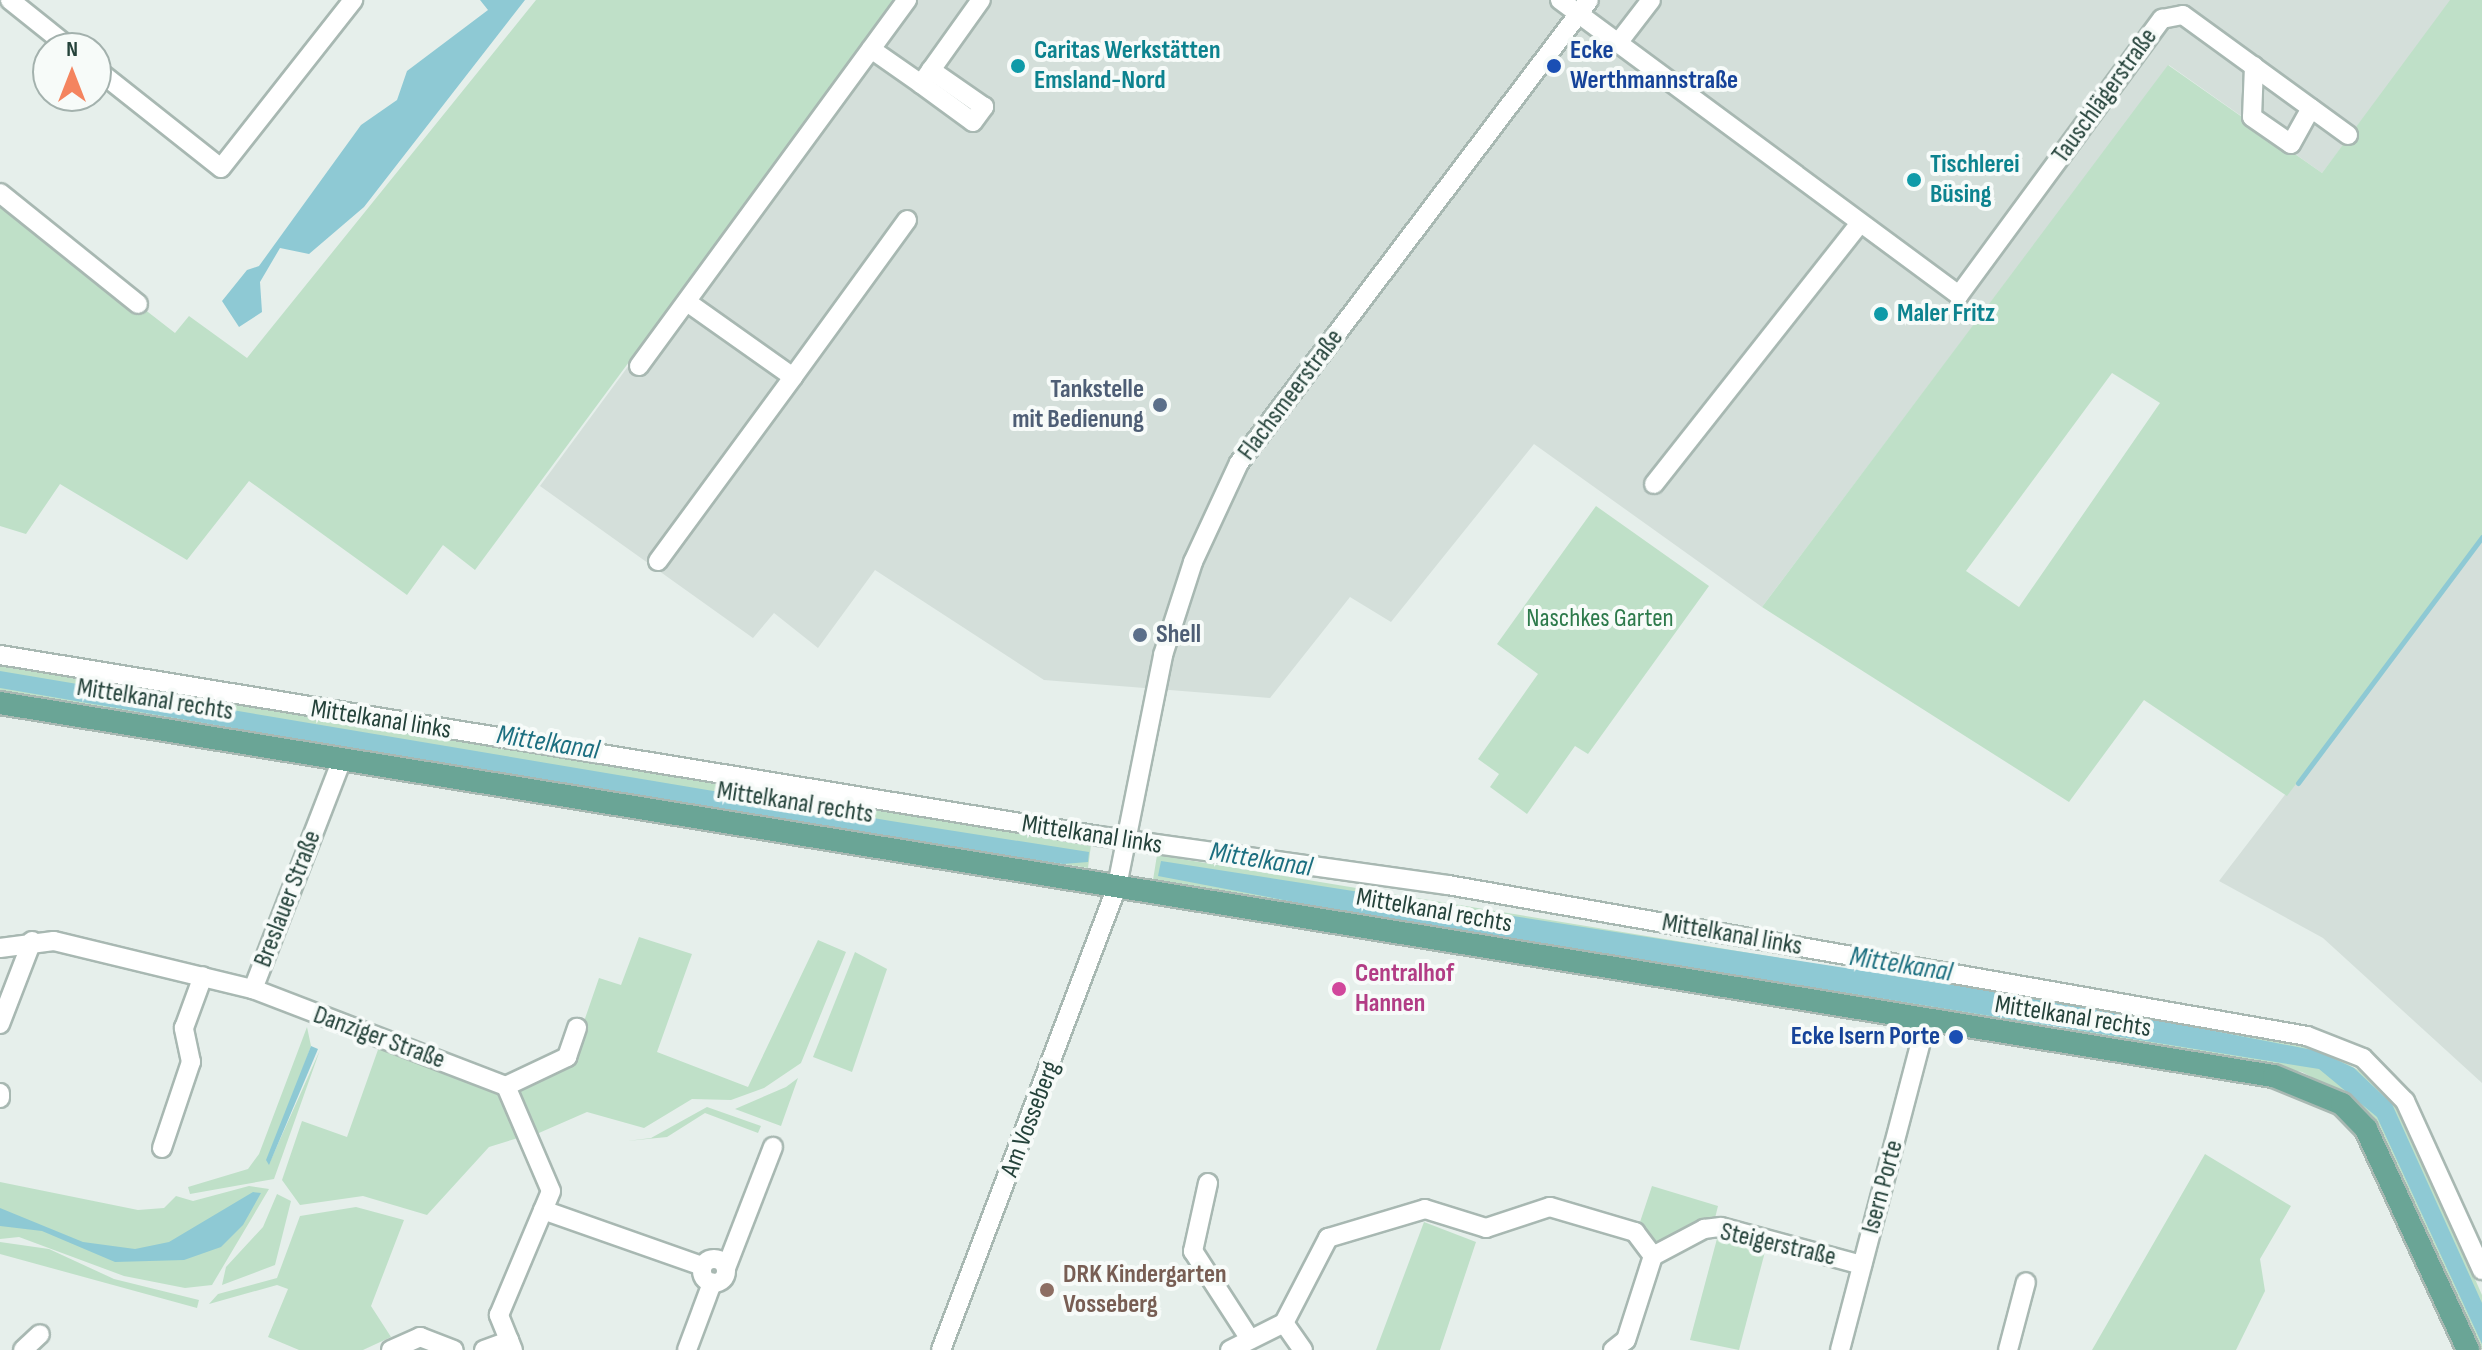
<!DOCTYPE html>
<meta charset="utf-8">
<style>
body{margin:0}
#map{position:relative;width:2482px;height:1350px;overflow:hidden;background:#e6efeb;font-family:"Sofia Sans Condensed",sans-serif}
div>[style]{position:absolute}
.built>*{inset:0;background:#d4dfda}
.green>*{inset:0;background:#bfe0c8}
.water>*{inset:0;background:#8ec9d4}
.stream>*{height:5px;margin:-2.5px;padding:0 2.5px;transform-origin:2.5px;border-radius:2.5px;background:#8ec9d4}
.roads{filter:drop-shadow(2px 0 #a8b8b2) drop-shadow(-2px 0 #a8b8b2) drop-shadow(0 2px #a8b8b2) drop-shadow(0 -2px #a8b8b2)}
.minor>*{height:18px;margin:-9px;padding:0 9px;transform-origin:9px;border-radius:9px;background:#fff}
.minor>.ring{margin:-9px;padding:0;box-sizing:content-box;background:none;border:18px solid #fff;border-radius:50%}
.major>*{height:22px;margin:-11px;padding:0 11px;transform-origin:11px;border-radius:11px;background:#6aa596}
.dots>*{width:22px;height:22px;translate:-50% -50%;box-sizing:border-box;border:4px solid #f7fbf9;border-radius:50%}
span{translate:-50% -50%;white-space:nowrap;text-align:center;line-height:1.15;-webkit-text-stroke:8px #f7fbf9;paint-order:stroke}
.culture-label{font-size:26px;color:#0d838f;font-weight:700}
.left{translate:0 -50%;text-align:left}
.transit-label{font-size:26px;color:#164399;font-weight:700}
.right{translate:-100% -50%;text-align:right}
.street-label{font-size:26px;color:#24423a}
.service-label{font-size:26px;color:#4e5e75;font-weight:700}
.park-label{font-size:26px;color:#2d7a4b}
.hotel-label{font-size:26px;color:#b23c85;font-weight:700}
.education-label{font-size:26px;color:#785e54;font-weight:700}
.water-label{font-size:28px;color:#1c6f80;font-style:italic}
.north{position:absolute;left:32px;top:32px;width:80px;height:80px;box-sizing:border-box;background:#f7fbf9;border:2px solid #a3b1ad;border-radius:50%;rotate:0deg;font-size:22px;font-weight:700;line-height:32px;text-align:center;color:#24423a}
.north::after{content:'';display:block;margin:auto;width:28px;height:36px;background:#f4845f;clip-path:polygon(50% 0,100% 100%,50% 72%,0 100%)}
</style>
<div id="map">
<div class="built">
<div style="clip-path:polygon(898px 0,2453px 0,2322px 173px,2169px 65px,1762px 607px,1534px 444px,1391px 622px,1350px 597px,1270px 698px,1044px 680px,875px 570px,818px 648px,774px 613px,753px 638px,540px 486px)"></div>
<div style="clip-path:polygon(2482px 537px,2482px 1083px,2323px 938px,2219px 881px)"></div>
</div>
<div class="green">
<div style="clip-path:polygon(536px 0,897px 0,475px 570px,443px 545px,407px 595px,249px 481px,187px 560px,60px 484px,26px 534px,0 526px,0 197px,175px 333px,189px 316px,247px 358px)"></div>
<div style="clip-path:polygon(evenodd,2450px 0,2482px 0,2482px 536px,2287px 796px,2144px 700px,2069px 802px,1762px 607px,2168px 65px,2322px 173px,2450px 0,2112px 373px,2160px 403px,2019px 607px,1966px 571px,2112px 373px)"></div>
<div style="clip-path:polygon(1596px 506px,1709px 586px,1588px 754px,1575px 746px,1527px 814px,1490px 787px,1499px 774px,1478px 759px,1538px 674px,1497px 644px)"></div>
<div style="clip-path:polygon(0 662px,1077px 842px,1091px 845px,1088px 868px,0 693px)"></div>
<div style="clip-path:polygon(1157px 855px,2317px 1047px,2376px 1080px,2407px 1124px,2482px 1295px,2482px 1350px,2346px 1095px,2302px 1072px,2103px 1039px,2055px 1023px,2032px 1027px,1153px 880px)"></div>
<div style="clip-path:polygon(639px 937px,692px 954px,657px 1052px,748px 1087px,818px 940px,846px 952px,801px 1063px,764px 1088px,731px 1100px,692px 1099px,644px 1128px,587px 1112px,532px 1136px,516px 1087px,570px 1062px,599px 978px,621px 985px)"></div>
<div style="clip-path:polygon(855px 952px,887px 969px,852px 1072px,813px 1057px)"></div>
<div style="clip-path:polygon(307px 1027px,311px 1046px,269px 1164px,320px 1050px,274px 1179px,190px 1194px,188px 1187px,248px 1169px,259px 1154px)"></div>
<div style="clip-path:polygon(380px 1044px,493px 1085px,518px 1138px,489px 1147px,427px 1215px,363px 1196px,300px 1205px,282px 1180px,302px 1121px,347px 1137px)"></div>
<div style="clip-path:polygon(798px 1078px,781px 1126px,735px 1109px,786px 1087px)"></div>
<div style="clip-path:polygon(707px 1107px,761px 1126px,758px 1133px,705px 1113px,667px 1137px,627px 1141px,651px 1138px)"></div>
<div style="clip-path:polygon(2205px 1154px,2291px 1206px,2260px 1259px,2265px 1291px,2236px 1350px,2092px 1350px)"></div>
<div style="clip-path:polygon(0 1182px,138px 1210px,164px 1208px,176px 1196px,193px 1201px,249px 1186px,269px 1189px,212px 1285px,185px 1288px,124px 1276px,19px 1237px,0 1239px)"></div>
<div style="clip-path:polygon(1652px 1186px,1718px 1206px,1715px 1218px,1653px 1244px,1638px 1228px)"></div>
<div style="clip-path:polygon(277px 1194px,291px 1201px,275px 1265px,222px 1285px,226px 1267px,263px 1227px)"></div>
<div style="clip-path:polygon(356px 1207px,404px 1220px,371px 1306px,391px 1337px,363px 1350px,299px 1350px,268px 1337px,288px 1289px,277px 1285px,209px 1304px,218px 1294px,277px 1278px,300px 1216px)"></div>
<div style="clip-path:polygon(1424px 1222px,1476px 1242px,1440px 1350px,1376px 1350px)"></div>
<div style="clip-path:polygon(1718px 1235px,1766px 1248px,1739px 1350px,1690px 1340px)"></div>
<div style="clip-path:polygon(0 1242px,49px 1249px,114px 1279px,199px 1300px,197px 1308px,0 1254px)"></div>
</div>
<div class="water">
<div style="clip-path:polygon(480px 0,525px 0,364px 207px,309px 254px,280px 248px,260px 282px,262px 312px,239px 327px,222px 301px,247px 270px,259px 266px,361px 125px,397px 100px,407px 71px,488px 10px)"></div>
<div style="clip-path:polygon(0 671px,891px 821px,1089px 852px,1088px 862px,1063px 864px,616px 794px,0 688px)"></div>
<div style="clip-path:polygon(1161px 861px,2075px 1004px,2318px 1051px,2354px 1068px,2392px 1104px,2482px 1303px,2482px 1344px,2377px 1117px,2319px 1069px,1346px 912px,1158px 876px)"></div>
<div style="clip-path:polygon(311px 1046px,318px 1049px,269px 1165px,266px 1160px)"></div>
<div style="clip-path:polygon(253px 1192px,261px 1193px,243px 1225px,221px 1247px,184px 1260px,115px 1262px,42px 1231px,0 1226px,0 1208px,83px 1242px,135px 1249px,169px 1242px)"></div>
</div>
<div class="stream">
<div style="left:2298px;top:783px;width:307px;rotate:-53.2deg"></div>
</div>
<div class="roads">
<div class="minor">
<div style="left:10px;top:0;width:77px;rotate:38.7deg"></div>
<div style="left:1560px;top:0;width:496px;rotate:36.5deg"></div>
<div style="left:1959px;top:295px;width:343px;rotate:-53.7deg"></div>
<div style="left:2162px;top:19px;width:21px;rotate:-11deg"></div>
<div style="left:2183px;top:15px;width:204px;rotate:36deg"></div>
<div style="left:1618px;top:43px;width:54px;rotate:-52.5deg"></div>
<div style="left:871px;top:49px;width:61px;rotate:35deg"></div>
<div style="left:921px;top:84px;width:103px;rotate:-54.5deg"></div>
<div style="left:2254px;top:66px;width:51px;rotate:92.2deg"></div>
<div style="left:2252px;top:117px;width:47px;rotate:34.7deg"></div>
<div style="left:2291px;top:144px;width:41px;rotate:-60.9deg"></div>
<div style="left:96px;top:69px;width:159px;rotate:38.4deg"></div>
<div style="left:221px;top:168px;width:214px;rotate:-51.8deg"></div>
<div style="left:921px;top:84px;width:64px;rotate:36.2deg"></div>
<div style="left:973px;top:122px;width:19px;rotate:-54deg"></div>
<div style="left:984px;top:107px;width:65px;rotate:-145.1deg"></div>
<div style="left:0;top:193px;width:177px;rotate:38.8deg"></div>
<div style="left:639px;top:366px;width:454px;rotate:-53.8deg"></div>
<div style="left:793px;top:377px;width:194px;rotate:-54deg"></div>
<div style="left:1654px;top:484px;width:331px;rotate:-51.7deg"></div>
<div style="left:658px;top:561px;width:228px;rotate:-53.7deg"></div>
<div style="left:793px;top:377px;width:130px;rotate:-144.7deg"></div>
<div style="left:0;top:655px;width:1114px;rotate:9.35deg"></div>
<div style="left:1099px;top:836px;width:352px;rotate:8deg"></div>
<div style="left:1448px;top:885px;width:872px;rotate:9.97deg"></div>
<div style="left:2307px;top:1036px;width:60px;rotate:21.4deg"></div>
<div style="left:2363px;top:1058px;width:60px;rotate:45.7deg"></div>
<div style="left:2405px;top:1101px;width:186px;rotate:65.5deg"></div>
<div style="left:0;top:948px;width:54px;rotate:-7.4deg"></div>
<div style="left:54px;top:941px;width:205px;rotate:13.6deg"></div>
<div style="left:253px;top:989px;width:271px;rotate:21deg"></div>
<div style="left:253px;top:989px;width:246px;rotate:-68.8deg"></div>
<div style="left:0;top:1024px;width:89px;rotate:-68.9deg"></div>
<div style="left:0;top:1093px;width:5px;rotate:90deg"></div>
<div style="left:162px;top:1148px;width:91px;rotate:-71.4deg"></div>
<div style="left:191px;top:1062px;width:35px;rotate:-102deg"></div>
<div style="left:184px;top:1028px;width:55px;rotate:-69.9deg"></div>
<div style="left:1208px;top:1183px;width:70px;rotate:102.4deg"></div>
<div style="left:1193px;top:1251px;width:101px;rotate:57.1deg"></div>
<div style="left:543px;top:1210px;width:169px;rotate:19.4deg"></div>
<div class="ring" style="left:702px;top:1259px;width:6px;height:6px"></div>
<div style="left:726px;top:1268px;width:130px;rotate:-68.8deg"></div>
<div style="left:1284px;top:1323px;width:33px;rotate:55deg"></div>
<div style="left:23px;top:1350px;width:23px;rotate:-43deg"></div>
<div style="left:391px;top:1350px;width:32px;rotate:-24deg"></div>
<div style="left:420px;top:1337px;width:36px;rotate:21deg"></div>
<div style="left:484px;top:1350px;width:27px;rotate:-20deg"></div>
<div style="left:513px;top:1350px;width:38px;rotate:-112deg"></div>
<div style="left:499px;top:1315px;width:134px;rotate:-67.2deg"></div>
<div style="left:551px;top:1191px;width:114px;rotate:-113.2deg"></div>
<div style="left:506px;top:1086px;width:68px;rotate:-25.4deg"></div>
<div style="left:567px;top:1057px;width:31px;rotate:-71deg"></div>
<div style="left:687px;top:1350px;width:72px;rotate:-69.5deg"></div>
<div style="left:941px;top:1350px;width:496px;rotate:-69.2deg"></div>
<div style="left:1117px;top:886px;width:236px;rotate:-78.7deg"></div>
<div style="left:1163px;top:655px;width:98px;rotate:-72.1deg"></div>
<div style="left:1193px;top:562px;width:109px;rotate:-65.1deg"></div>
<div style="left:1239px;top:463px;width:580px;rotate:-52.91deg"></div>
<div style="left:1230px;top:1350px;width:60px;rotate:-26.6deg"></div>
<div style="left:1284px;top:1323px;width:96px;rotate:-62.6deg"></div>
<div style="left:1328px;top:1238px;width:101px;rotate:-16.6deg"></div>
<div style="left:1425px;top:1209px;width:64px;rotate:17.3deg"></div>
<div style="left:1486px;top:1228px;width:67px;rotate:-18.2deg"></div>
<div style="left:1550px;top:1207px;width:89px;rotate:16.4deg"></div>
<div style="left:1635px;top:1232px;width:30px;rotate:53deg"></div>
<div style="left:1613px;top:1350px;width:16px;rotate:-38deg"></div>
<div style="left:1626px;top:1340px;width:88px;rotate:-72.2deg"></div>
<div style="left:1653px;top:1256px;width:58px;rotate:-27.9deg"></div>
<div style="left:1704px;top:1229px;width:17px;rotate:-7deg"></div>
<div style="left:1721px;top:1227px;width:146px;rotate:15.1deg"></div>
<div style="left:1840px;top:1350px;width:338px;rotate:-75.3deg"></div>
<div style="left:2008px;top:1350px;width:70px;rotate:-75.2deg"></div>
</div>
<div class="major">
<div style="left:0;top:703px;width:2304px;rotate:9.32deg"></div>
<div style="left:2274px;top:1076px;width:74px;rotate:22.4deg"></div>
<div style="left:2342px;top:1104px;width:35px;rotate:46deg"></div>
<div style="left:2366px;top:1129px;width:243px;rotate:65.2deg"></div>
</div>
</div>
<div class="dots">
<div style="left:1018px;top:66px;background:#0f9aa8"></div>
<div style="left:1554px;top:66px;background:#1a4fb4"></div>
<div style="left:1914px;top:180px;background:#0f9aa8"></div>
<div style="left:1881px;top:314px;background:#0f9aa8"></div>
<div style="left:1160px;top:405px;background:#5c6f8a"></div>
<div style="left:1140px;top:635px;background:#5c6f8a"></div>
<div style="left:1339px;top:989px;background:#d1479c"></div>
<div style="left:1956px;top:1037px;background:#1a4fb4"></div>
<div style="left:1047px;top:1290px;background:#8d6e63"></div>
</div>
<div class="culture-label">
<span class="left" style="left:1034px;top:66px">Caritas Werkstätten<br>Emsland-Nord</span>
<span class="left" style="left:1930px;top:180px">Tischlerei<br>Büsing</span>
<span class="left" style="left:1897px;top:314px">Maler Fritz</span>
</div>
<div class="transit-label">
<span class="left" style="left:1570px;top:66px">Ecke<br>Werthmannstraße</span>
<span class="right" style="left:1940px;top:1037px">Ecke Isern Porte</span>
</div>
<div class="street-label">
<span style="left:2105px;top:96px;rotate:-54deg">Tauschlägerstraße</span>
<span style="left:1291px;top:395px;rotate:-53deg">Flachsmeerstraße</span>
<span style="left:155px;top:700px;rotate:9deg">Mittelkanal rechts</span>
<span style="left:381px;top:720px;rotate:9deg">Mittelkanal links</span>
<span style="left:795px;top:803px;rotate:9deg">Mittelkanal rechts</span>
<span style="left:1092px;top:835px;rotate:9deg">Mittelkanal links</span>
<span style="left:288px;top:899px;rotate:-69deg">Breslauer Straße</span>
<span style="left:1434px;top:911px;rotate:10deg">Mittelkanal rechts</span>
<span style="left:1732px;top:935px;rotate:10deg">Mittelkanal links</span>
<span style="left:2073px;top:1017px;rotate:9deg">Mittelkanal rechts</span>
<span style="left:379px;top:1038px;rotate:20deg">Danziger Straße</span>
<span style="left:1031px;top:1119px;rotate:-69deg">Am Vosseberg</span>
<span style="left:1883px;top:1187px;rotate:-75deg">Isern Porte</span>
<span style="left:1778px;top:1245px;rotate:13deg">Steigerstraße</span>
</div>
<div class="service-label">
<span class="right" style="left:1144px;top:405px">Tankstelle<br>mit Bedienung</span>
<span class="left" style="left:1156px;top:635px">Shell</span>
</div>
<div class="park-label">
<span style="left:1600px;top:619px">Naschkes Garten</span>
</div>
<div class="hotel-label">
<span class="left" style="left:1355px;top:989px">Centralhof<br>Hannen</span>
</div>
<div class="education-label">
<span class="left" style="left:1063px;top:1290px">DRK Kindergarten<br>Vosseberg</span>
</div>
<div class="water-label">
<span style="left:548px;top:743px;rotate:9deg">Mittelkanal</span>
<span style="left:1261px;top:860px;rotate:9deg">Mittelkanal</span>
<span style="left:1901px;top:965px;rotate:9deg">Mittelkanal</span>
</div>
<div class="north">N</div>
</div>
